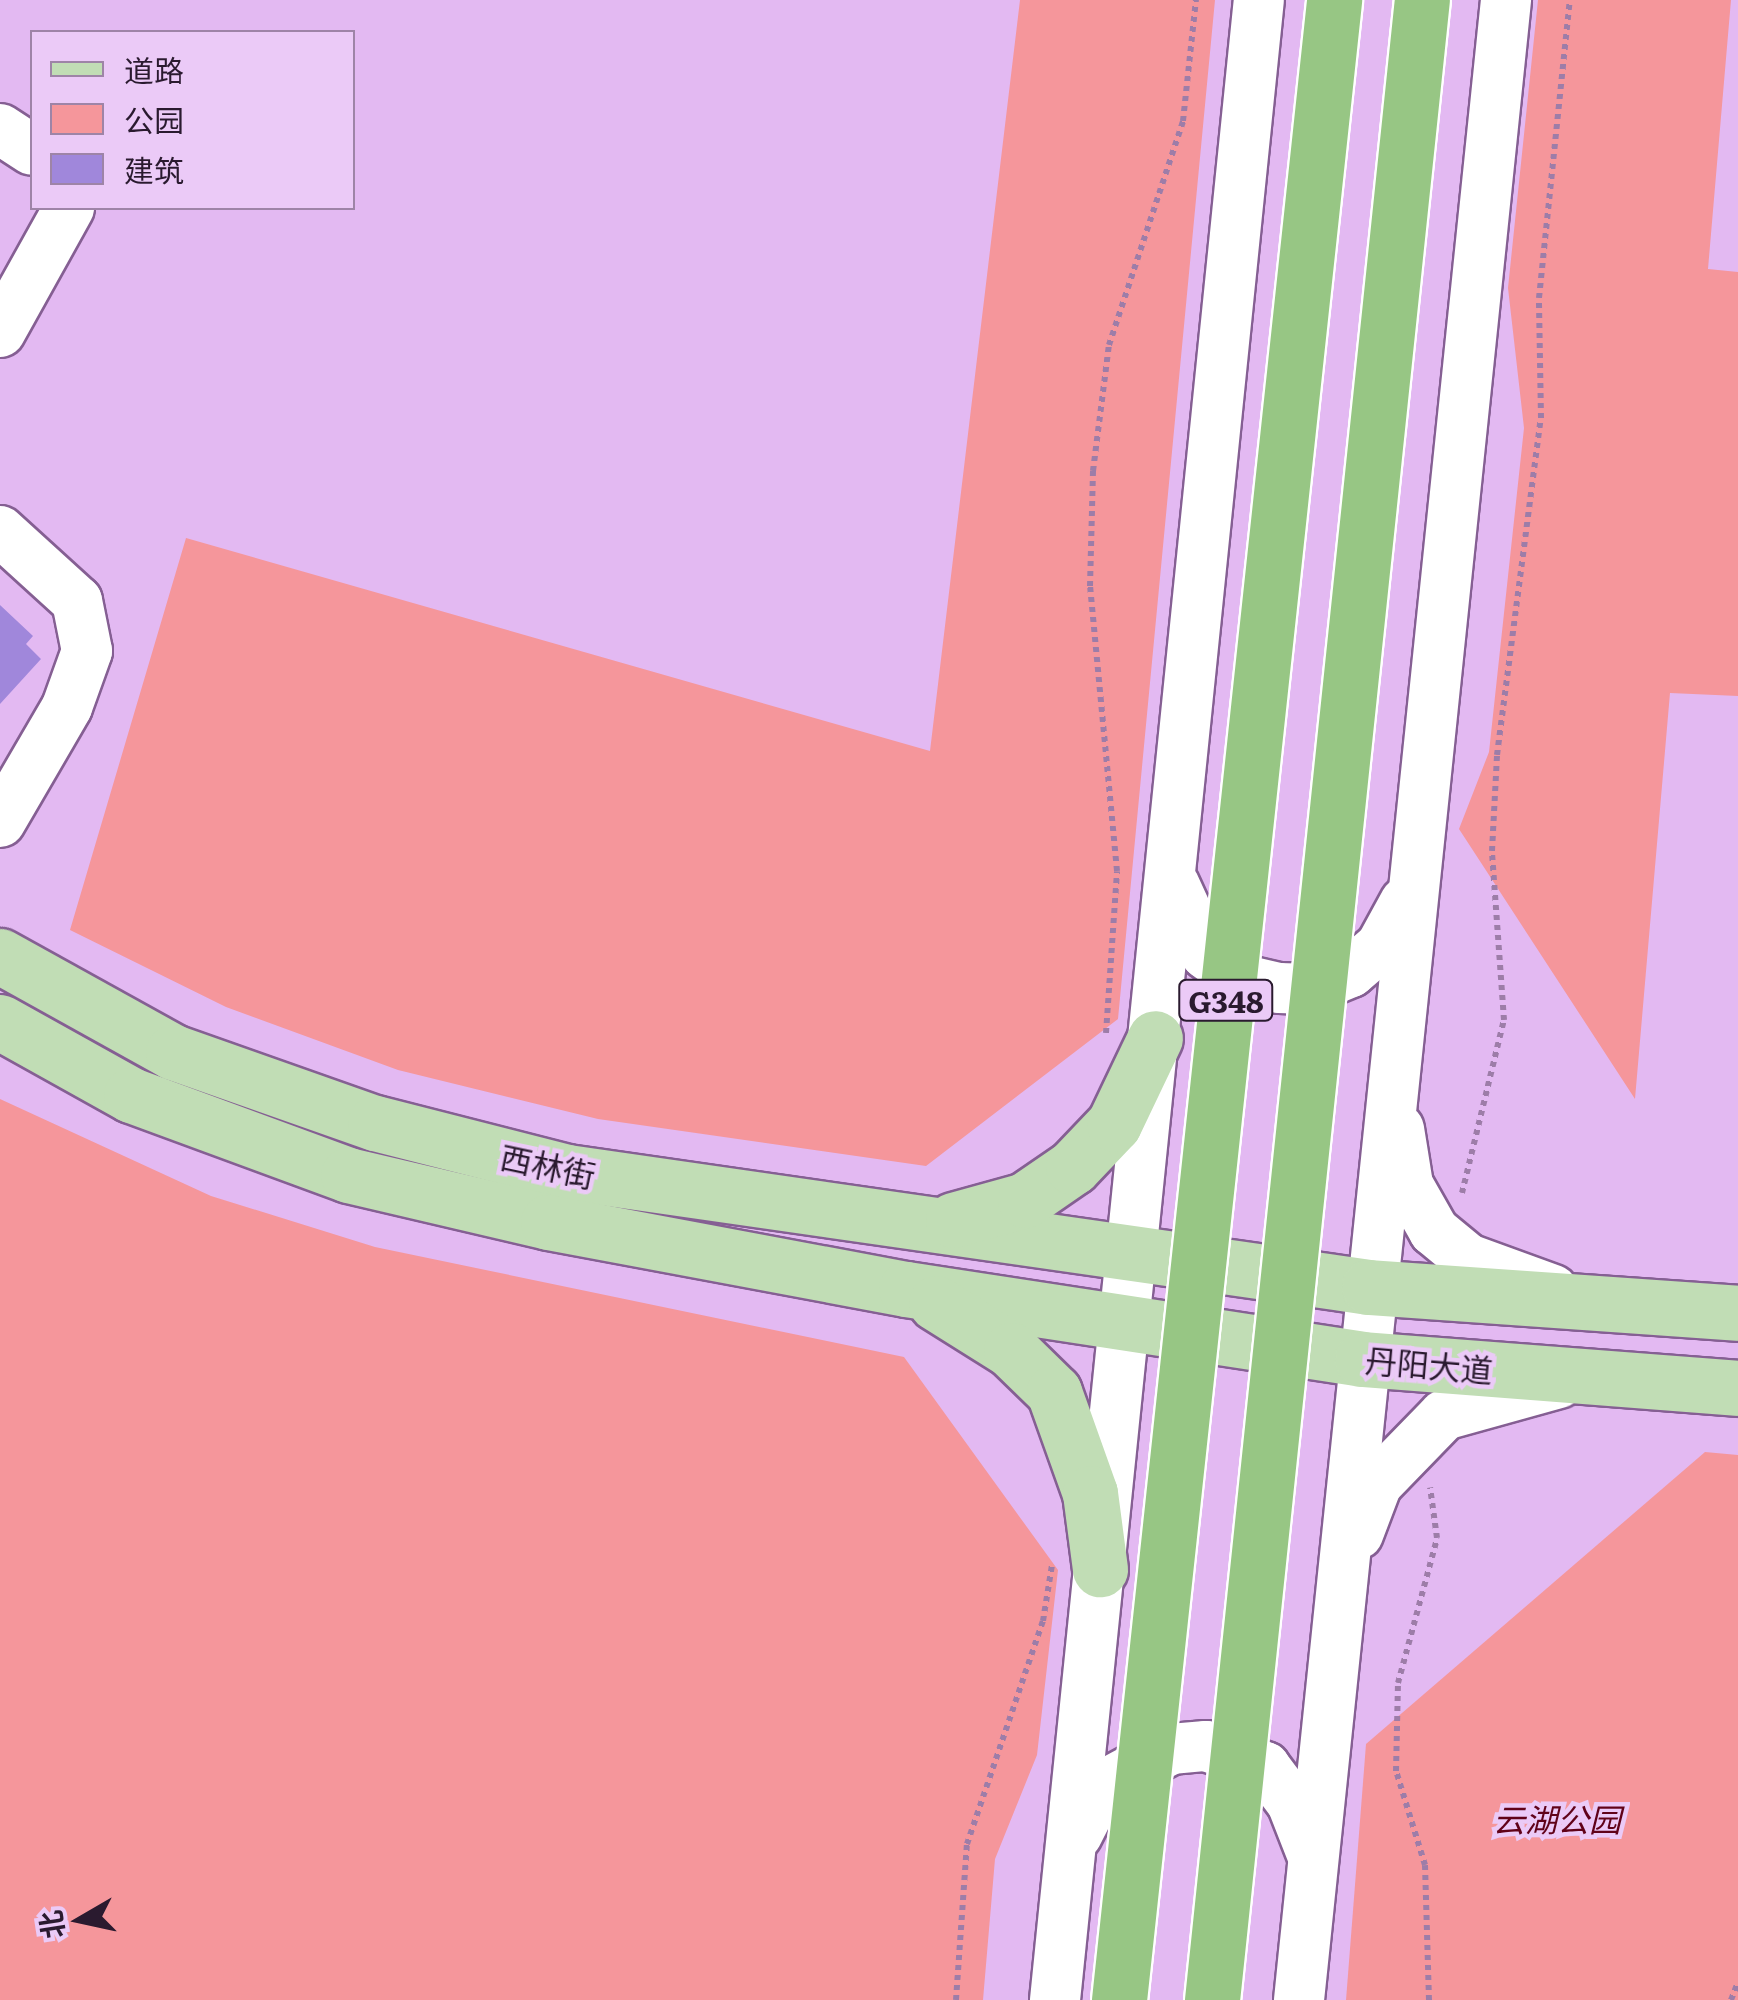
<!DOCTYPE html>
<meta charset="utf-8">
<style>
body{margin:0}
#map{position:relative;width:1738px;height:2000px;overflow:hidden;background:#e3b9f2;font-family:Literata,"Noto Sans SC",serif}
div>[style]{position:absolute}
.green>*{inset:0;background:#f5969b}
.building>*{inset:0;background:#a087db}
.path>*{height:6px;margin-top:-3px;transform-origin:0;background:repeating-linear-gradient(90deg,#9d7da8 0 5px,transparent 0 10px)}
.roads{filter:drop-shadow(2px 0 #855f93) drop-shadow(-2px 0 #855f93) drop-shadow(0 2px #855f93) drop-shadow(0 -2px #855f93)}
.minor>*{height:50px;margin:-25px;padding:0 25px;transform-origin:25px;border-radius:25px;background:#fff}
.major>*{height:55px;margin:-27.5px;padding:0 27.5px;transform-origin:27.5px;border-radius:27.5px;background:#c1ddb5}
.bridges{filter:drop-shadow(2px 0 #fff) drop-shadow(-2px 0 #fff) drop-shadow(0 2px #fff) drop-shadow(0 -2px #fff)}
.highway-bridge>*{height:55px;margin:-27.5px;padding:0 27.5px;transform-origin:27.5px;border-radius:27.5px;background:#97c684}
span{translate:-50% -50%;white-space:nowrap;text-align:center;line-height:1.15;-webkit-text-stroke:9px #ebcaf7;paint-order:stroke}
.shield-label span{padding:2px 8px;background:#ebcaf7;border:2px solid;border-radius:8px;-webkit-text-stroke-width:0}
.shield-label{font-size:30px;color:#2a1a2f;font-weight:700}
.street-label{font-size:32px;color:#2a1a2f}
.park-label{font-size:32px;color:#600219;font-style:italic}
.legend{position:absolute;left:30px;top:30px;width:325px;height:180px;box-sizing:border-box;background:#ebcaf7;border:2px solid #9e84a7;margin:0;padding:12px 18px;list-style:none;font-size:30px;color:#2a1a2f}
.legend li{display:flex;align-items:center;gap:20px;height:50px}
.legend b{width:50px;border:2px solid #9e84a7}
.north{position:absolute;left:30px;top:1870px;width:100px;height:100px;-webkit-text-stroke:8px #ebcaf7;paint-order:stroke;rotate:261deg;font-size:28px;font-weight:700;line-height:40px;text-align:center;color:#2a1a2f}
.north::after{content:'';display:block;margin:auto;width:35px;height:45px;background:#2a1a2f;clip-path:polygon(50% 0,100% 100%,50% 72%,0 100%)}
</style>
<div id="map">
<div class="green">
<div style="clip-path:polygon(1020px 0,1215px 0,1118px 1019px,926px 1166px,598px 1119px,398px 1070px,226px 1007px,70px 930px,186px 538px,930px 751px)"></div>
<div style="clip-path:polygon(1538px 0,1731px 0,1708px 269px,1738px 272px,1738px 696px,1670px 693px,1635px 1099px,1459px 829px,1489px 752px,1524px 428px,1508px 288px)"></div>
<div style="clip-path:polygon(0 1099px,211px 1196px,375px 1247px,904px 1357px,1058px 1570px,1037px 1755px,995px 1859px,983px 2000px,0 2000px)"></div>
<div style="clip-path:polygon(1705px 1452px,1738px 1455px,1738px 2000px,1346px 2000px,1366px 1744px)"></div>
</div>
<div class="building">
<div style="clip-path:polygon(0 605px,33px 636px,26px 644px,41px 659px,0 704px)"></div>
</div>
<div class="path">
<div style="left:1106px;top:1033px;width:162px;rotate:-86.1deg"></div>
<div style="left:1117px;top:871px;width:286px;rotate:-95.4deg"></div>
<div style="left:1090px;top:586px;width:115px;rotate:-88.5deg"></div>
<div style="left:1093px;top:471px;width:127px;rotate:-82.8deg"></div>
<div style="left:1109px;top:345px;width:236px;rotate:-71.7deg"></div>
<div style="left:1183px;top:121px;width:122px;rotate:-83.9deg"></div>
<div style="left:1462px;top:1193px;width:178px;rotate:-76.4deg"></div>
<div style="left:1504px;top:1020px;width:169px;rotate:-94.1deg"></div>
<div style="left:1492px;top:851px;width:96px;rotate:-87deg"></div>
<div style="left:1497px;top:755px;width:340px;rotate:-82.6deg"></div>
<div style="left:1541px;top:418px;width:120px;rotate:-91deg"></div>
<div style="left:1539px;top:298px;width:300px;rotate:-84.1deg"></div>
<div style="left:956px;top:2000px;width:156px;rotate:-86deg"></div>
<div style="left:967px;top:1844px;width:236px;rotate:-71.2deg"></div>
<div style="left:1043px;top:1621px;width:57px;rotate:-80.9deg"></div>
<div style="left:1429px;top:2000px;width:135px;rotate:-91.7deg"></div>
<div style="left:1425px;top:1865px;width:98px;rotate:-107.1deg"></div>
<div style="left:1396px;top:1771px;width:88px;rotate:-88.7deg"></div>
<div style="left:1398px;top:1683px;width:150px;rotate:-74.9deg"></div>
<div style="left:1437px;top:1538px;width:51px;rotate:-97.8deg"></div>
<div style="left:1731px;top:2000px;width:19px;rotate:-69deg"></div>
</div>
<div class="roads">
<div class="minor">
<div style="left:0;top:129px;width:38px;rotate:33deg"></div>
<div style="left:0;top:332px;width:142px;rotate:-60.9deg"></div>
<div style="left:0;top:531px;width:104px;rotate:42.3deg"></div>
<div style="left:77px;top:601px;width:51px;rotate:78.7deg"></div>
<div style="left:87px;top:651px;width:59px;rotate:109.7deg"></div>
<div style="left:67px;top:707px;width:133px;rotate:120.2deg"></div>
<div style="left:1174px;top:884px;width:77px;rotate:65.4deg"></div>
<div style="left:1206px;top:954px;width:42px;rotate:36.3deg"></div>
<div style="left:1240px;top:979px;width:40px;rotate:13deg"></div>
<div style="left:1279px;top:988px;width:31px;rotate:2deg"></div>
<div style="left:1310px;top:989px;width:44px;rotate:-22.5deg"></div>
<div style="left:1351px;top:972px;width:40px;rotate:-41deg"></div>
<div style="left:1381px;top:946px;width:50px;rotate:-61.4deg"></div>
<div style="left:1399px;top:1129px;width:57px;rotate:80.9deg"></div>
<div style="left:1408px;top:1185px;width:53px;rotate:60.5deg"></div>
<div style="left:1434px;top:1231px;width:44px;rotate:39.5deg"></div>
<div style="left:1468px;top:1259px;width:90px;rotate:20deg"></div>
<div style="left:1358px;top:1534px;width:53px;rotate:-69.2deg"></div>
<div style="left:1377px;top:1484px;width:96px;rotate:-45.8deg"></div>
<div style="left:1444px;top:1415px;width:119px;rotate:-15.5deg"></div>
<div style="left:1077px;top:1835px;width:55px;rotate:-63deg"></div>
<div style="left:1102px;top:1786px;width:78px;rotate:-28.2deg"></div>
<div style="left:1171px;top:1749px;width:35px;rotate:-5deg"></div>
<div style="left:1206px;top:1746px;width:63px;rotate:19.6deg"></div>
<div style="left:1265px;top:1767px;width:45px;rotate:53.1deg"></div>
<div style="left:1292px;top:1803px;width:58px;rotate:68.7deg"></div>
<div style="left:1055px;top:2000px;width:2010px;rotate:-84.18deg"></div>
<div style="left:1299px;top:2000px;width:2011px;rotate:-84.09deg"></div>
</div>
<div class="major">
<div style="left:0;top:956px;width:198px;rotate:29deg"></div>
<div style="left:173px;top:1052px;width:214px;rotate:19.4deg"></div>
<div style="left:375px;top:1123px;width:198px;rotate:14.3deg"></div>
<div style="left:567px;top:1172px;width:810px;rotate:8.16deg"></div>
<div style="left:1369px;top:1287px;width:370px;rotate:4deg"></div>
<div style="left:0;top:1022px;width:150px;rotate:29.1deg"></div>
<div style="left:131px;top:1095px;width:231px;rotate:20.2deg"></div>
<div style="left:348px;top:1175px;width:205px;rotate:13.2deg"></div>
<div style="left:548px;top:1222px;width:364px;rotate:10.6deg"></div>
<div style="left:906px;top:1289px;width:461px;rotate:8.7deg"></div>
<div style="left:1362px;top:1359px;width:377px;rotate:4.4deg"></div>
<div style="left:953px;top:1220px;width:75px;rotate:-15.5deg"></div>
<div style="left:1025px;top:1200px;width:58px;rotate:-34.5deg"></div>
<div style="left:1073px;top:1167px;width:59px;rotate:-46.4deg"></div>
<div style="left:1114px;top:1124px;width:95px;rotate:-64.5deg"></div>
<div style="left:936px;top:1303px;width:89px;rotate:32.1deg"></div>
<div style="left:1011px;top:1350px;width:60px;rotate:44.3deg"></div>
<div style="left:1054px;top:1392px;width:107px;rotate:70.4deg"></div>
<div style="left:1090px;top:1493px;width:77px;rotate:82.5deg"></div>
</div>
</div>
<div class="bridges">
<div class="highway-bridge">
<div style="left:1119px;top:2000px;width:2012px;rotate:-83.86deg"></div>
<div style="left:1212px;top:2000px;width:2011px;rotate:-84.01deg"></div>
</div>
</div>
<div class="shield-label">
<span style="left:1226px;top:1000px">G348</span>
</div>
<div class="street-label">
<span style="left:548px;top:1165px;rotate:12deg">西林街</span>
<span style="left:1429px;top:1364px;rotate:5deg">丹阳大道</span>
</div>
<div class="park-label">
<span style="left:1557px;top:1818px">云湖公园</span>
</div>
<ul class="legend">
<li><b style="height:12px;background:#c1ddb5"></b>道路</li>
<li><b style="height:28px;background:#f5969b"></b>公园</li>
<li><b style="height:28px;background:#a087db"></b>建筑</li>
</ul>
<div class="north">北</div>
</div>
